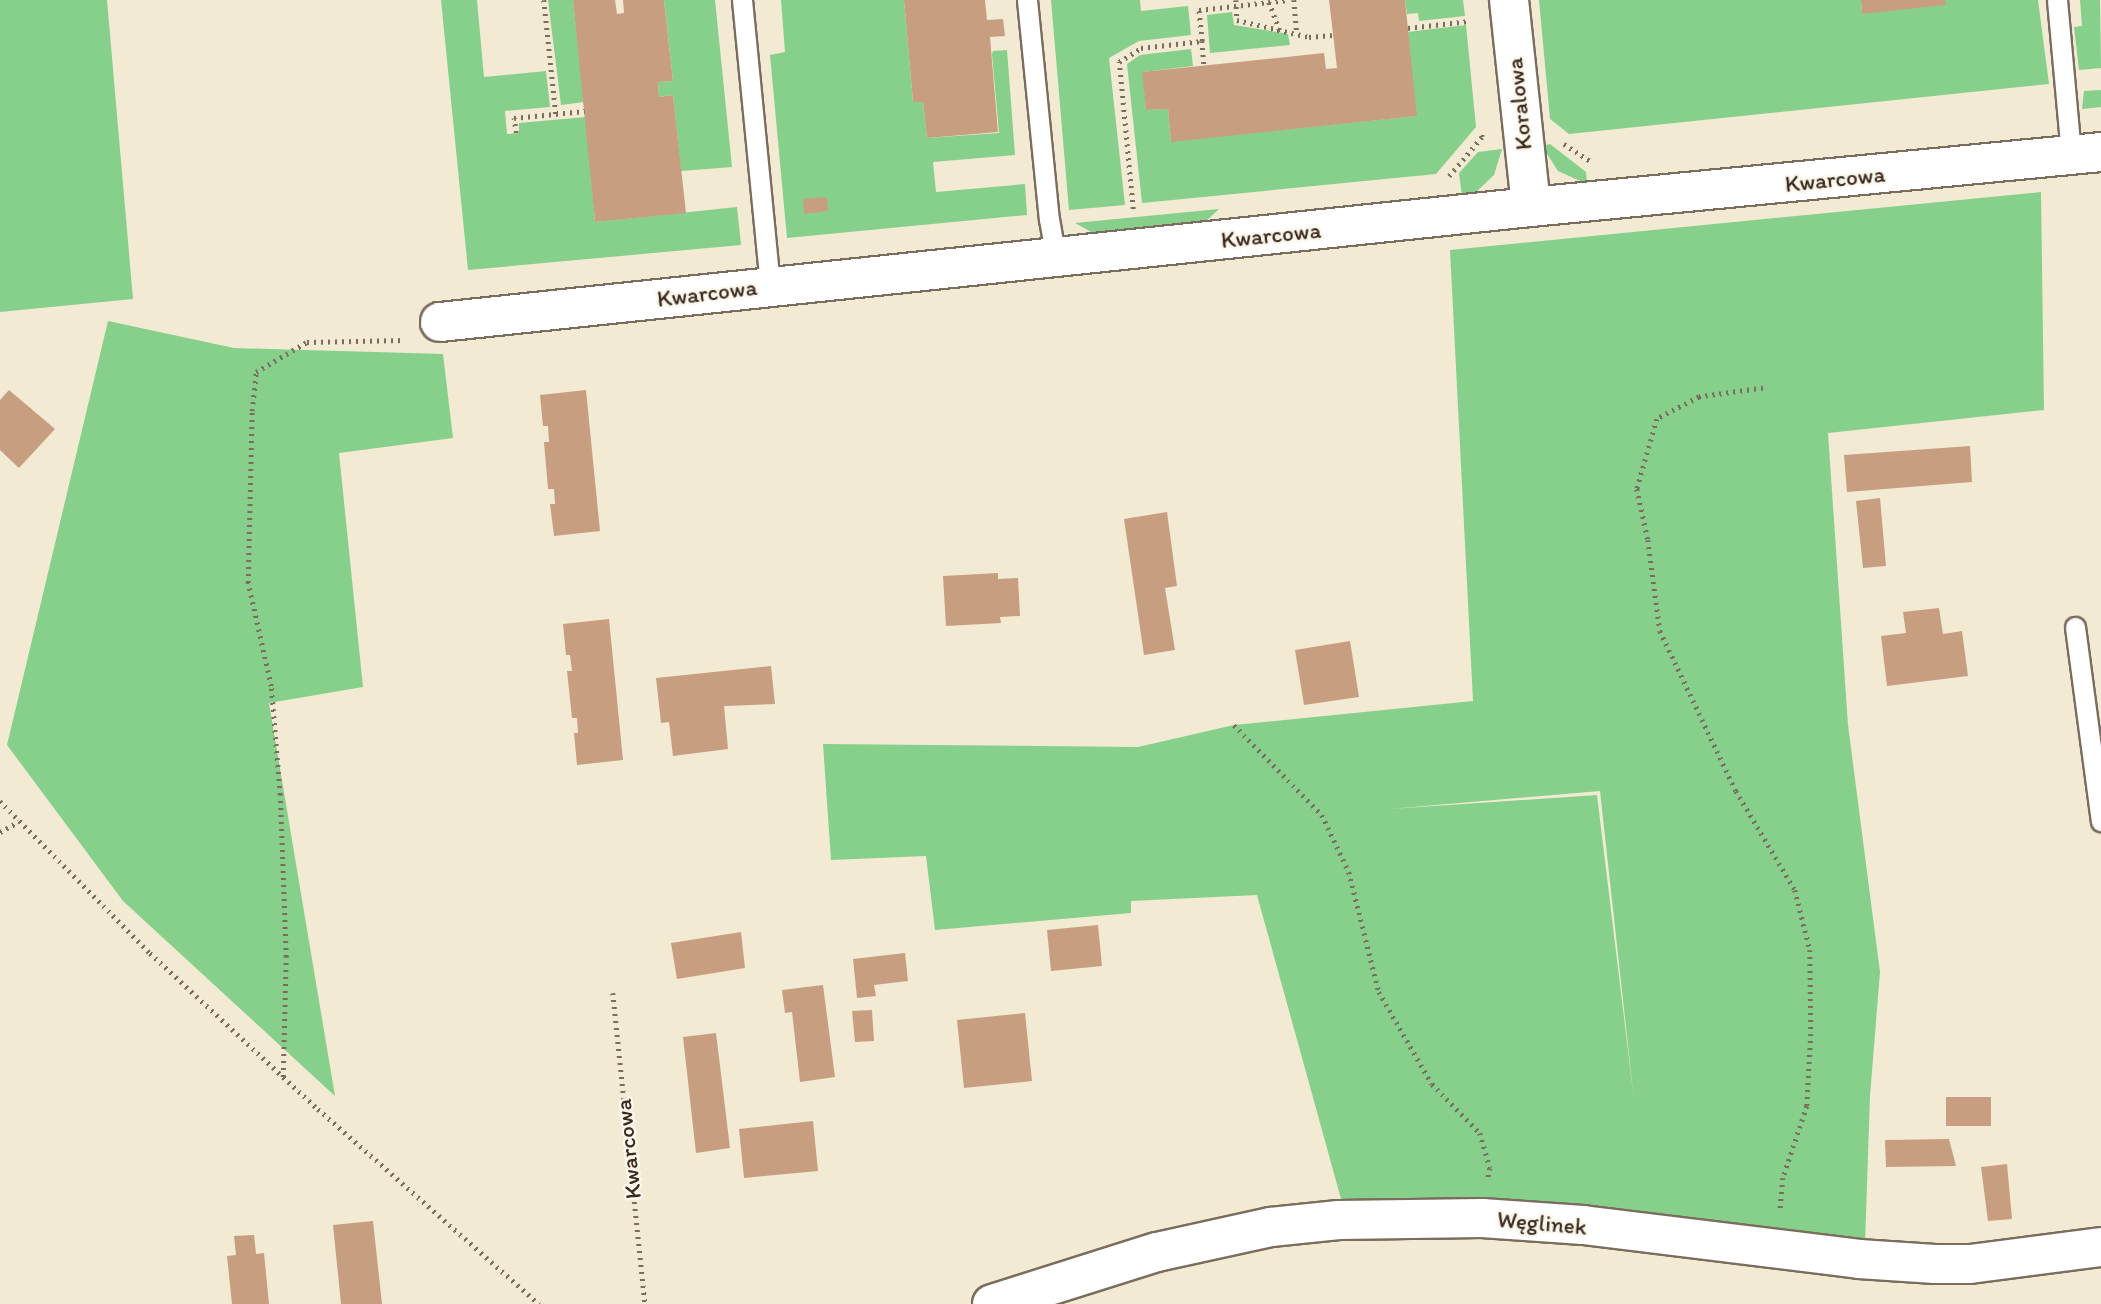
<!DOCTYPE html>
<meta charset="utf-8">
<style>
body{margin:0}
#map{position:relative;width:2101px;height:1304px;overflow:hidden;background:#f2ead2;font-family:Itim,sans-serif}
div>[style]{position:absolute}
.green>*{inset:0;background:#86d08c}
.building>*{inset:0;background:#c79f80}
.path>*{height:4.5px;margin-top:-2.25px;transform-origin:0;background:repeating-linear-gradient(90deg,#7b6d5d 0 2px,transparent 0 7px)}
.roads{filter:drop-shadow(2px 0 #7b6d5d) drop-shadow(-2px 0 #7b6d5d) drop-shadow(0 2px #7b6d5d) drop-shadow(0 -2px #7b6d5d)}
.service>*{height:19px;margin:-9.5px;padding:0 9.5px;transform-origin:9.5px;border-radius:9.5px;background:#fff}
.minor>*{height:38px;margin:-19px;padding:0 19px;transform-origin:19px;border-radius:19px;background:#fff}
span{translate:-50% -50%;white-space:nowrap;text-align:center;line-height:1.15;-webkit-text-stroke:5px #fbf7ec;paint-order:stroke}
.street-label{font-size:23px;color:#3b2a1e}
</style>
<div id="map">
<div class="green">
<div style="clip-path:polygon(0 0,107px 0,133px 299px,0 312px)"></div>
<div style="clip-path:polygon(441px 0,477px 0,484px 77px,546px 71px,550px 107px,505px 111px,507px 134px,519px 133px,519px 123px,586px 117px,595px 222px,737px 207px,741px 245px,468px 270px)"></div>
<div style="clip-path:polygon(548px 0,573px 0,584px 102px,561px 105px)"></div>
<div style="clip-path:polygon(664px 0,715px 0,732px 167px,681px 171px,673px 95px,659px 97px,658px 82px,673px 81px)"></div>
<div style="clip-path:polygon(781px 0,904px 0,913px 102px,923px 102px,927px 138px,999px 133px,992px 54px,993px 51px,1007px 50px,1015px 155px,933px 162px,936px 192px,1025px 184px,1027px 215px,787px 238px,770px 55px,785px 52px)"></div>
<div style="clip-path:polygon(1051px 0,1140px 0,1141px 11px,1188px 6px,1191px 35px,1139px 41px,1109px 58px,1125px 205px,1069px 210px)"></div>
<div style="clip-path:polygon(1405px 0,1463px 0,1465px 16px,1419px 21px,1418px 13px,1407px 14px)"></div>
<div style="clip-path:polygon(1539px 0,1861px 0,1862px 13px,1945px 4px,1945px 0,2038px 0,2049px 84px,1569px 134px,1550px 119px)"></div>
<div style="clip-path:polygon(2080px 0,2100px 0,2101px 68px,2079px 70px,2074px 27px,2082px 26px)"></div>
<div style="clip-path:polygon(1232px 12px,1234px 25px,1288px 34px,1290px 45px,1210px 53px,1207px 15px)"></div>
<div style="clip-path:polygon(1466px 25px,1476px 127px,1436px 174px,1142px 203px,1127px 64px,1140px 55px,1191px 49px,1193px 66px,1143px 72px,1146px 110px,1168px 109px,1171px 141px,1416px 116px,1408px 32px)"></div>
<div style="clip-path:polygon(2101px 90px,2101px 107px,2082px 109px,2084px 91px)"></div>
<div style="clip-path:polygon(1550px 144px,1586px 172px,1587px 184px,1558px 171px,1542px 146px)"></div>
<div style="clip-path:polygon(1502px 149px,1494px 175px,1476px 192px,1462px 196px,1459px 173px,1478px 152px)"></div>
<div style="clip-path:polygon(evenodd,2041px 192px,2044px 410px,1828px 433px,1848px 725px,1880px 972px,1870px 1096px,1865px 1245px,1343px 1206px,1257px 895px,1131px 901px,1131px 913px,935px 930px,926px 856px,831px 860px,823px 744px,1138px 747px,1234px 725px,1473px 701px,1450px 250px,2041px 192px,1600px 791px,1634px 1100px,1597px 795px,1390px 809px,1600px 791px)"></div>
<div style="clip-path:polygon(1219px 209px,1204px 223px,1095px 234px,1075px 223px)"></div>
<div style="clip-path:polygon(108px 321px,234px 348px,443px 354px,453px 438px,339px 453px,363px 687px,269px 703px,335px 1096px,123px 901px,7px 745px)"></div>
</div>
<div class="building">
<div style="clip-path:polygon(573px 0,615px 0,617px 14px,624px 13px,623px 0,664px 0,673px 81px,658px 82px,659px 97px,673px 95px,686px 213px,595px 222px)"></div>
<div style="clip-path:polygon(904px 0,985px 0,987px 20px,1003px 19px,1005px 36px,990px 37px,998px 132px,927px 138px,923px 102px,913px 102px)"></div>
<div style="clip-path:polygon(1329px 0,1405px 0,1417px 116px,1171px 142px,1168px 109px,1146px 110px,1142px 72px,1324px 53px,1326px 69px,1337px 68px)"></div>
<div style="clip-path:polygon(1861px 0,1945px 0,1946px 5px,1862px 14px)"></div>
<div style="clip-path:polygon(827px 197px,828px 211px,804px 214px,803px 199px)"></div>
<div style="clip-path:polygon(9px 390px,55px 429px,19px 468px,0 450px,0 400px)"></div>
<div style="clip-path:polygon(586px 390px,600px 531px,554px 536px,550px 504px,555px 504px,554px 489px,548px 489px,544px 442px,549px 442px,548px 426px,543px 426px,540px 395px)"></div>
<div style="clip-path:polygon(1970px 446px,1972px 482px,1847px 492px,1844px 455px)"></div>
<div style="clip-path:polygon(1880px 498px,1886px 566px,1863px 568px,1856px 501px)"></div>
<div style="clip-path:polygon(1167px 512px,1177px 586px,1165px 588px,1175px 650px,1144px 655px,1124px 519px)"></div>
<div style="clip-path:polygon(998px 573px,998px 579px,1018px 578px,1020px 616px,1000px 617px,1001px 623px,946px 626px,943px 576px)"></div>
<div style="clip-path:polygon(1939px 608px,1943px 634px,1962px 631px,1968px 676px,1887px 686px,1881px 636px,1906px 633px,1903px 612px)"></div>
<div style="clip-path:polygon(609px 619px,623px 760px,577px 765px,574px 733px,578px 733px,577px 718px,572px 718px,567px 671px,572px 671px,570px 655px,566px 655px,563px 624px)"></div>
<div style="clip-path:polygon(1350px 641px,1359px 697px,1304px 705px,1295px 650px)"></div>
<div style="clip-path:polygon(771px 666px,775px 704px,724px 706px,728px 749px,673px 756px,669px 722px,661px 723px,656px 678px)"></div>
<div style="clip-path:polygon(1098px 925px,1102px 966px,1051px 971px,1047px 930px)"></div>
<div style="clip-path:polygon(741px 932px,745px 968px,677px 979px,671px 943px)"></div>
<div style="clip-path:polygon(905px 953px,908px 981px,874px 985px,876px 996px,857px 998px,853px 959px)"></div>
<div style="clip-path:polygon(823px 985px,835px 1077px,800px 1082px,792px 1012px,785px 1013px,782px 990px)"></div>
<div style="clip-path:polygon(872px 1010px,874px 1041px,855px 1042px,852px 1011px)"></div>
<div style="clip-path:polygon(1025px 1013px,1032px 1081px,964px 1088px,957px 1020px)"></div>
<div style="clip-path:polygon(716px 1033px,730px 1148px,696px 1153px,683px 1037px)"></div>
<div style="clip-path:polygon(1946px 1097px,1991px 1097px,1991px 1126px,1946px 1126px)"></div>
<div style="clip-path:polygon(813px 1121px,818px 1171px,744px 1178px,739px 1129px)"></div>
<div style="clip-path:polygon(1949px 1139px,1956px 1166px,1886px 1167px,1885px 1140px)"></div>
<div style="clip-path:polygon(2007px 1164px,2012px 1219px,1988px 1221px,1981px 1167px)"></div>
<div style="clip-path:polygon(373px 1221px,382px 1304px,341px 1304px,333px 1225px)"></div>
<div style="clip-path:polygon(254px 1235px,256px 1254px,264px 1253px,269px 1304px,232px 1304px,227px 1256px,236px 1255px,234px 1236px)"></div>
</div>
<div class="path">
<div style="left:544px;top:0;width:115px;rotate:84deg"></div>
<div style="left:1236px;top:0;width:20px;rotate:87deg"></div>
<div style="left:1237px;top:20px;width:74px;rotate:13.3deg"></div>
<div style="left:1309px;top:37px;width:23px;rotate:-5deg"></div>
<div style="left:1294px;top:0;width:34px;rotate:85deg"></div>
<div style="left:1269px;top:2px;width:30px;rotate:69deg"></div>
<div style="left:1408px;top:28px;width:62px;rotate:-6.4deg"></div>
<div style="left:1202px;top:41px;width:23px;rotate:85deg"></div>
<div style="left:516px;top:133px;width:15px;rotate:-98deg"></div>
<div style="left:514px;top:118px;width:71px;rotate:-5.6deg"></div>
<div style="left:1564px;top:144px;width:33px;rotate:33deg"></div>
<div style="left:1449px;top:176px;width:51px;rotate:-49.8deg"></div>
<div style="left:1482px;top:137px;width:4px;rotate:-104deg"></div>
<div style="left:1133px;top:209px;width:148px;rotate:-95.4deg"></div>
<div style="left:1119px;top:62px;width:26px;rotate:-32deg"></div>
<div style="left:1141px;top:48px;width:61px;rotate:-6.5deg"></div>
<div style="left:1202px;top:41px;width:31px;rotate:-96deg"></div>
<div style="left:1199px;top:10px;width:90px;rotate:-6.4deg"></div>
<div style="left:1763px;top:388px;width:65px;rotate:172deg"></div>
<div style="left:1699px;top:397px;width:47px;rotate:152.4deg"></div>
<div style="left:1657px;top:419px;width:73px;rotate:105.9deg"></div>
<div style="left:1637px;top:489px;width:52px;rotate:77.8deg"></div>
<div style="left:1648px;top:540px;width:92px;rotate:82.5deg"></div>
<div style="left:1660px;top:631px;width:177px;rotate:64.6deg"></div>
<div style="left:1736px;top:791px;width:115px;rotate:59.2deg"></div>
<div style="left:1795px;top:890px;width:62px;rotate:76deg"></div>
<div style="left:1810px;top:950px;width:84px;rotate:89.3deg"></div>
<div style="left:1811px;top:1034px;width:72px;rotate:93.2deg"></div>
<div style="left:1807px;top:1106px;width:76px;rotate:108.4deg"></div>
<div style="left:1783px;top:1178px;width:32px;rotate:95deg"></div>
<div style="left:1234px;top:725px;width:126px;rotate:45.6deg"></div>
<div style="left:1322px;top:815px;width:63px;rotate:64.7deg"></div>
<div style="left:1349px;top:872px;width:124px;rotate:76deg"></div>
<div style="left:1379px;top:992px;width:106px;rotate:60.1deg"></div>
<div style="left:1432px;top:1084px;width:69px;rotate:45.6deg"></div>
<div style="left:1480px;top:1133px;width:36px;rotate:74deg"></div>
<div style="left:1490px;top:1168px;width:11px;rotate:100deg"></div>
<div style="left:0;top:801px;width:214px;rotate:45.4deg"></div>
<div style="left:150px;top:953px;width:229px;rotate:42.9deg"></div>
<div style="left:318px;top:1109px;width:295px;rotate:41.4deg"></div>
<div style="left:0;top:832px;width:21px;rotate:-29deg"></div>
<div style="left:613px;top:993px;width:313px;rotate:84.1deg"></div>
<div style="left:283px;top:1077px;width:120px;rotate:-88.6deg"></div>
<div style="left:286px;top:957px;width:162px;rotate:-92.1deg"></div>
<div style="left:280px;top:795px;width:109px;rotate:-94.7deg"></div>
<div style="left:271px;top:686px;width:106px;rotate:-102.6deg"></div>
<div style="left:248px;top:583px;width:172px;rotate:-88.7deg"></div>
<div style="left:252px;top:411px;width:39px;rotate:-84deg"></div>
<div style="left:256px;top:372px;width:59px;rotate:-30.5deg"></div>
<div style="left:307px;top:342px;width:98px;rotate:-1.2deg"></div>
</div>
<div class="roads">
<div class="service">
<div style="left:742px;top:0;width:287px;rotate:84.4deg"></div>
<div style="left:1027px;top:0;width:220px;rotate:84.3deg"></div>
<div style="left:1049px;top:219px;width:39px;rotate:80deg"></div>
<div style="left:2057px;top:0;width:156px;rotate:84.8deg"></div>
<div style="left:2075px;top:627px;width:196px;rotate:82.4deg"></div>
</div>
<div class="minor">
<div style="left:1509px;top:0;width:208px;rotate:83.9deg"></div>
<div style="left:440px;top:322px;width:1097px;rotate:-6.02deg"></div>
<div style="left:1531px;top:207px;width:573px;rotate:-5.51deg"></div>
<div style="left:992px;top:1304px;width:173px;rotate:-17.5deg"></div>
<div style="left:1157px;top:1252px;width:117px;rotate:-12.4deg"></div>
<div style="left:1271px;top:1227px;width:68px;rotate:-5.9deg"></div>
<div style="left:1339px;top:1220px;width:143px;rotate:-0.8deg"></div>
<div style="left:1482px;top:1218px;width:101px;rotate:4deg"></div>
<div style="left:1583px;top:1225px;width:278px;rotate:7deg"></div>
<div style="left:1859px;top:1259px;width:76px;rotate:3.8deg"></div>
<div style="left:1935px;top:1264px;width:35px"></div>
<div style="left:1970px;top:1264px;width:132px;rotate:-7.4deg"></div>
</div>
</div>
<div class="street-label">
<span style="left:1519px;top:104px;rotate:-96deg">Koralowa</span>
<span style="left:1835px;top:179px;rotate:-6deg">Kwarcowa</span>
<span style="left:1271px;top:235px;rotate:-6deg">Kwarcowa</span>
<span style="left:707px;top:293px;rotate:-7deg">Kwarcowa</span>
<span style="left:628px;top:1149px;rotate:-96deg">Kwarcowa</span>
<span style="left:1542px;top:1223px;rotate:5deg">Węglinek</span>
</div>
</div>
